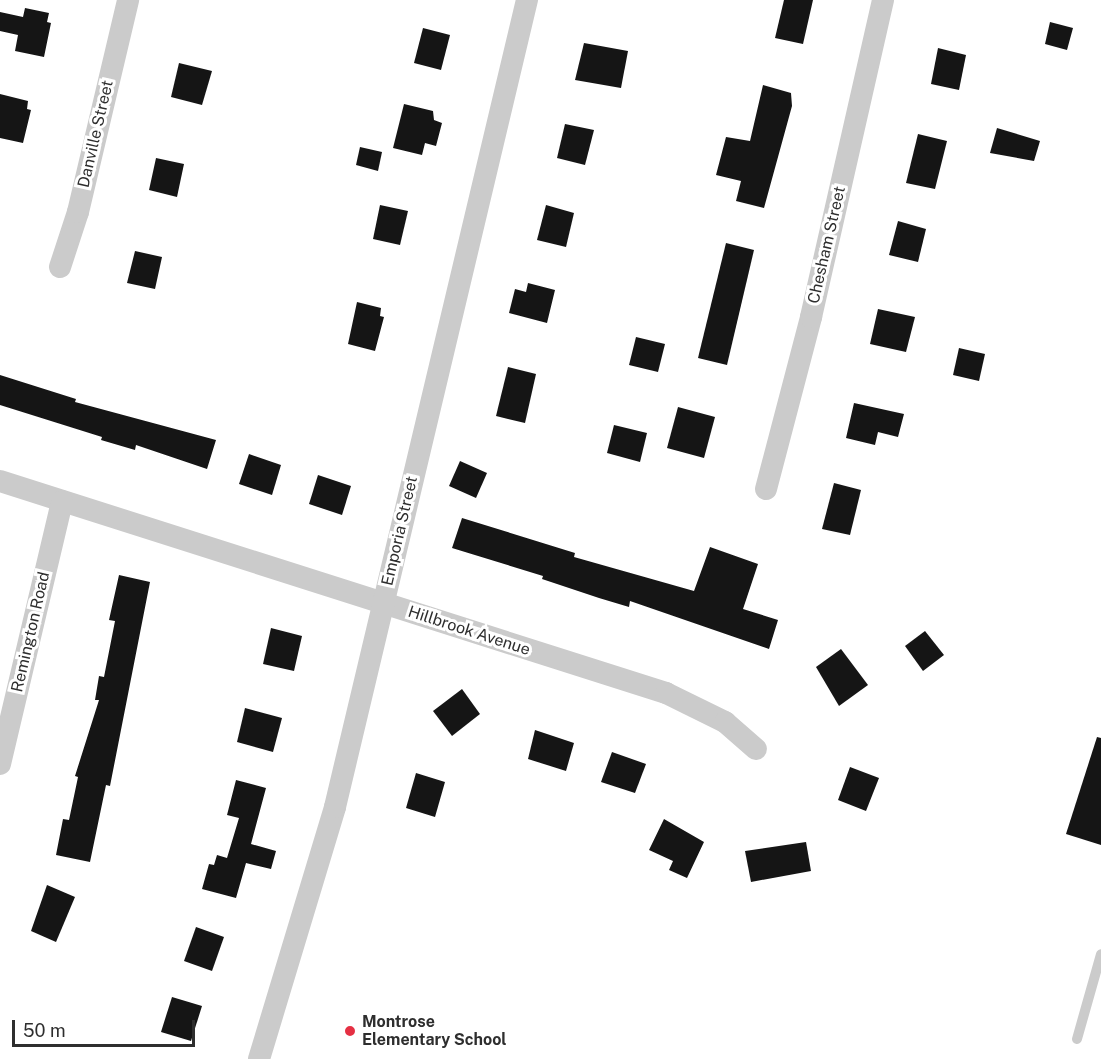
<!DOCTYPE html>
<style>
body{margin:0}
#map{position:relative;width:1101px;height:1059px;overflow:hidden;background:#fff;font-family:"Public Sans",sans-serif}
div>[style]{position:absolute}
.building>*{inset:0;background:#151515}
.lane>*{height:10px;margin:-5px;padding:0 5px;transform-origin:5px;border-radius:5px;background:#cbcbcb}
.street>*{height:22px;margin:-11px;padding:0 11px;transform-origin:11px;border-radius:11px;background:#cbcbcb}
.dots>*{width:16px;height:16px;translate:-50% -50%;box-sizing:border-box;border:3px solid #fff;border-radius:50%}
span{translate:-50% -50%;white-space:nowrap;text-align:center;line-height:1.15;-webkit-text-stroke:6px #fff;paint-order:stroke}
.street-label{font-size:16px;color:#2e2e2e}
.poi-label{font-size:16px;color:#2e2e2e;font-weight:700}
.left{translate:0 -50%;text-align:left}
.scale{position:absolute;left:12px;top:1020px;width:183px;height:27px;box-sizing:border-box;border:3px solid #2e2e2e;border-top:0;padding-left:8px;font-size:18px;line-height:21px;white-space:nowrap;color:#2e2e2e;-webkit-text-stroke:4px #fff;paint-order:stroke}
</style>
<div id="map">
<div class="building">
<div style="clip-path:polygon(784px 0,813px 0,803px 44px,775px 38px)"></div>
<div style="clip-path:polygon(25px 8px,49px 13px,47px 22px,51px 23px,44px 57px,15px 51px,18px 35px,0 31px,0 12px,23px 17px)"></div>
<div style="clip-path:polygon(1050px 22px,1073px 28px,1067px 50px,1045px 44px)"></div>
<div style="clip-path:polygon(423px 28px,450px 35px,441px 70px,414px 63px)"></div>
<div style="clip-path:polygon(584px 43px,628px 51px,621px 88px,575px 80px)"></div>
<div style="clip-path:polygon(938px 48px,966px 55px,959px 90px,931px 84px)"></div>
<div style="clip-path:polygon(179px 63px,212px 71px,202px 105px,171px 97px)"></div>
<div style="clip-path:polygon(763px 85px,791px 93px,792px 106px,764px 208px,736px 201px,741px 181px,716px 175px,726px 137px,750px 141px)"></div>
<div style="clip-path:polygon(0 94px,28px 101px,27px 109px,31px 110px,23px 143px,0 138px)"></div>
<div style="clip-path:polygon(404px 104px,433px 111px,434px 120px,442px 123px,436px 146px,425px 143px,422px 155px,393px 148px)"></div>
<div style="clip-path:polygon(565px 124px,594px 130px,585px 165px,557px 158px)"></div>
<div style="clip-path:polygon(997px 128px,1040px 141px,1034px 161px,990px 153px)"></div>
<div style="clip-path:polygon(918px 134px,947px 141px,935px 189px,906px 183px)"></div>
<div style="clip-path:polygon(360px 147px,382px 152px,378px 171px,356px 165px)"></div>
<div style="clip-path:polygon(156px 158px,184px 164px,177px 197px,149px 190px)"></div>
<div style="clip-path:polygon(380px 205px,408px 211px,400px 245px,373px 239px)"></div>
<div style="clip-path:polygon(546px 205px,574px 213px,566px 247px,537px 240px)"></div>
<div style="clip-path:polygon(898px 221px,926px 229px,918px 262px,889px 255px)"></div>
<div style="clip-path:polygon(726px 243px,754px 250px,727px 365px,698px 358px)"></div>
<div style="clip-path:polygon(135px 251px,162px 257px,155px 289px,127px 283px)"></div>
<div style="clip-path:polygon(528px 283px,555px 290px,547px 323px,509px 313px,515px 289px,526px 292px)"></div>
<div style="clip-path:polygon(357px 302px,381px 308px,380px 316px,384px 317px,375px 351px,348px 344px)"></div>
<div style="clip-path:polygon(878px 309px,915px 317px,906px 352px,870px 344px)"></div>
<div style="clip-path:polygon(636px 337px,665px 344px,658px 372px,629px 365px)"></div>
<div style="clip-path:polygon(959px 348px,985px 354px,979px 381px,953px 375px)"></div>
<div style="clip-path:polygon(508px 367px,536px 374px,525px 423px,496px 416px)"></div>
<div style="clip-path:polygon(0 375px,76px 399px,75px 402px,216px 440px,207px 469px,136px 445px,135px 450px,101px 440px,102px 437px,0 405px)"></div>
<div style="clip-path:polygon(854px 403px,904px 414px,898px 437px,878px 432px,875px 445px,846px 438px)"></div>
<div style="clip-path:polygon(678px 407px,715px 417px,704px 458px,667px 448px)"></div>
<div style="clip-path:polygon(614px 425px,647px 433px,640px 462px,607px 453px)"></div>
<div style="clip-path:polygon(249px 454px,281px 465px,272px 495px,239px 484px)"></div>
<div style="clip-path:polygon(460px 461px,487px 473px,476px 498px,449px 486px)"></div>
<div style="clip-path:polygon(318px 475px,351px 486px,342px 515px,309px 504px)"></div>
<div style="clip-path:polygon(834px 483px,861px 490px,850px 535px,822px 529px)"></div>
<div style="clip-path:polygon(462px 518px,575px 553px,574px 557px,694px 591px,710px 547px,758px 564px,743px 609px,778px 620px,769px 649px,630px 601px,629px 607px,599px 598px,542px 579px,543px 576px,452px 548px)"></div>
<div style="clip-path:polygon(119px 575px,150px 582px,110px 786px,106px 785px,90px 862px,56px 855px,63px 819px,69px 820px,78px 777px,75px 776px,99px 700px,95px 700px,99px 676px,104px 677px,115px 621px,109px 620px)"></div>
<div style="clip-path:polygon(271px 628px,302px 636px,294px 671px,263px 664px)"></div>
<div style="clip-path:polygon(925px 631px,944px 655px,923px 671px,905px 646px)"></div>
<div style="clip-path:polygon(841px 649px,868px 685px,839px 706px,816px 667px)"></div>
<div style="clip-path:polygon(462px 689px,480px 714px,452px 736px,433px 711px)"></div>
<div style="clip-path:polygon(245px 708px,282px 718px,273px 752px,237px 742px)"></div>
<div style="clip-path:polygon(535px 730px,574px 743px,566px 771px,528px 759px)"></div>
<div style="clip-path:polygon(1097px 737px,1101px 738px,1101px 845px,1066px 834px)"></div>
<div style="clip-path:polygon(612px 752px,646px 764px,635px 793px,601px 782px)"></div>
<div style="clip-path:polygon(850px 767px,879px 778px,866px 811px,838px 800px)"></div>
<div style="clip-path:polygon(416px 773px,445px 782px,435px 817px,406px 808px)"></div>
<div style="clip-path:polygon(236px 780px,266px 788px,251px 844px,276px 851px,271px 869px,246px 863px,236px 898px,202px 889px,209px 864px,214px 865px,217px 855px,227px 858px,239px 818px,227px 815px)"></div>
<div style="clip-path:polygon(664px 819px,704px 842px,687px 878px,669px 870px,673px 861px,649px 850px)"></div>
<div style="clip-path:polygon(806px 842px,811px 871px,751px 882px,745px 851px)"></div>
<div style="clip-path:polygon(47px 885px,75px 897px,56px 942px,31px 931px)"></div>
<div style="clip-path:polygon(196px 927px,224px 937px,212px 971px,184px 961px)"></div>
<div style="clip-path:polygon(172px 997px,202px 1006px,191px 1041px,161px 1032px)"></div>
</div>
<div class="lane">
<div style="left:1077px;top:1039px;width:88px;rotate:-74.2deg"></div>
</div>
<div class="street">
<div style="left:60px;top:267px;width:58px;rotate:-71.9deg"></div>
<div style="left:78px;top:212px;width:218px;rotate:-76.7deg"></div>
<div style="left:0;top:481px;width:699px;rotate:17.66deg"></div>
<div style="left:666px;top:693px;width:66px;rotate:26.2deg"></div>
<div style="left:725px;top:722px;width:41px;rotate:41.1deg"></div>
<div style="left:766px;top:489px;width:178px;rotate:-75.3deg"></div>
<div style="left:811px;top:317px;width:325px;rotate:-77.2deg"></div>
<div style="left:0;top:764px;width:270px;rotate:-76.7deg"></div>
<div style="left:259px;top:1059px;width:263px;rotate:-73.2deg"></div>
<div style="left:335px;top:807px;width:830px;rotate:-76.62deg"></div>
</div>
<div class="dots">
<div style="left:350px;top:1031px;background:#e53043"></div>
</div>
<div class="street-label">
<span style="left:96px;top:134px;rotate:-77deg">Danville Street</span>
<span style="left:827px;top:245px;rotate:-77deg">Chesham Street</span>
<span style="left:400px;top:531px;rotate:-77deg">Emporia Street</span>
<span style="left:469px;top:631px;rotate:18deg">Hillbrook Avenue</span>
<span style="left:31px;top:632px;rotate:-77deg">Remington Road</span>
</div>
<div class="poi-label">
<span class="left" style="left:362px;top:1031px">Montrose<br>Elementary School</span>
</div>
<div class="scale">50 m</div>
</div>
